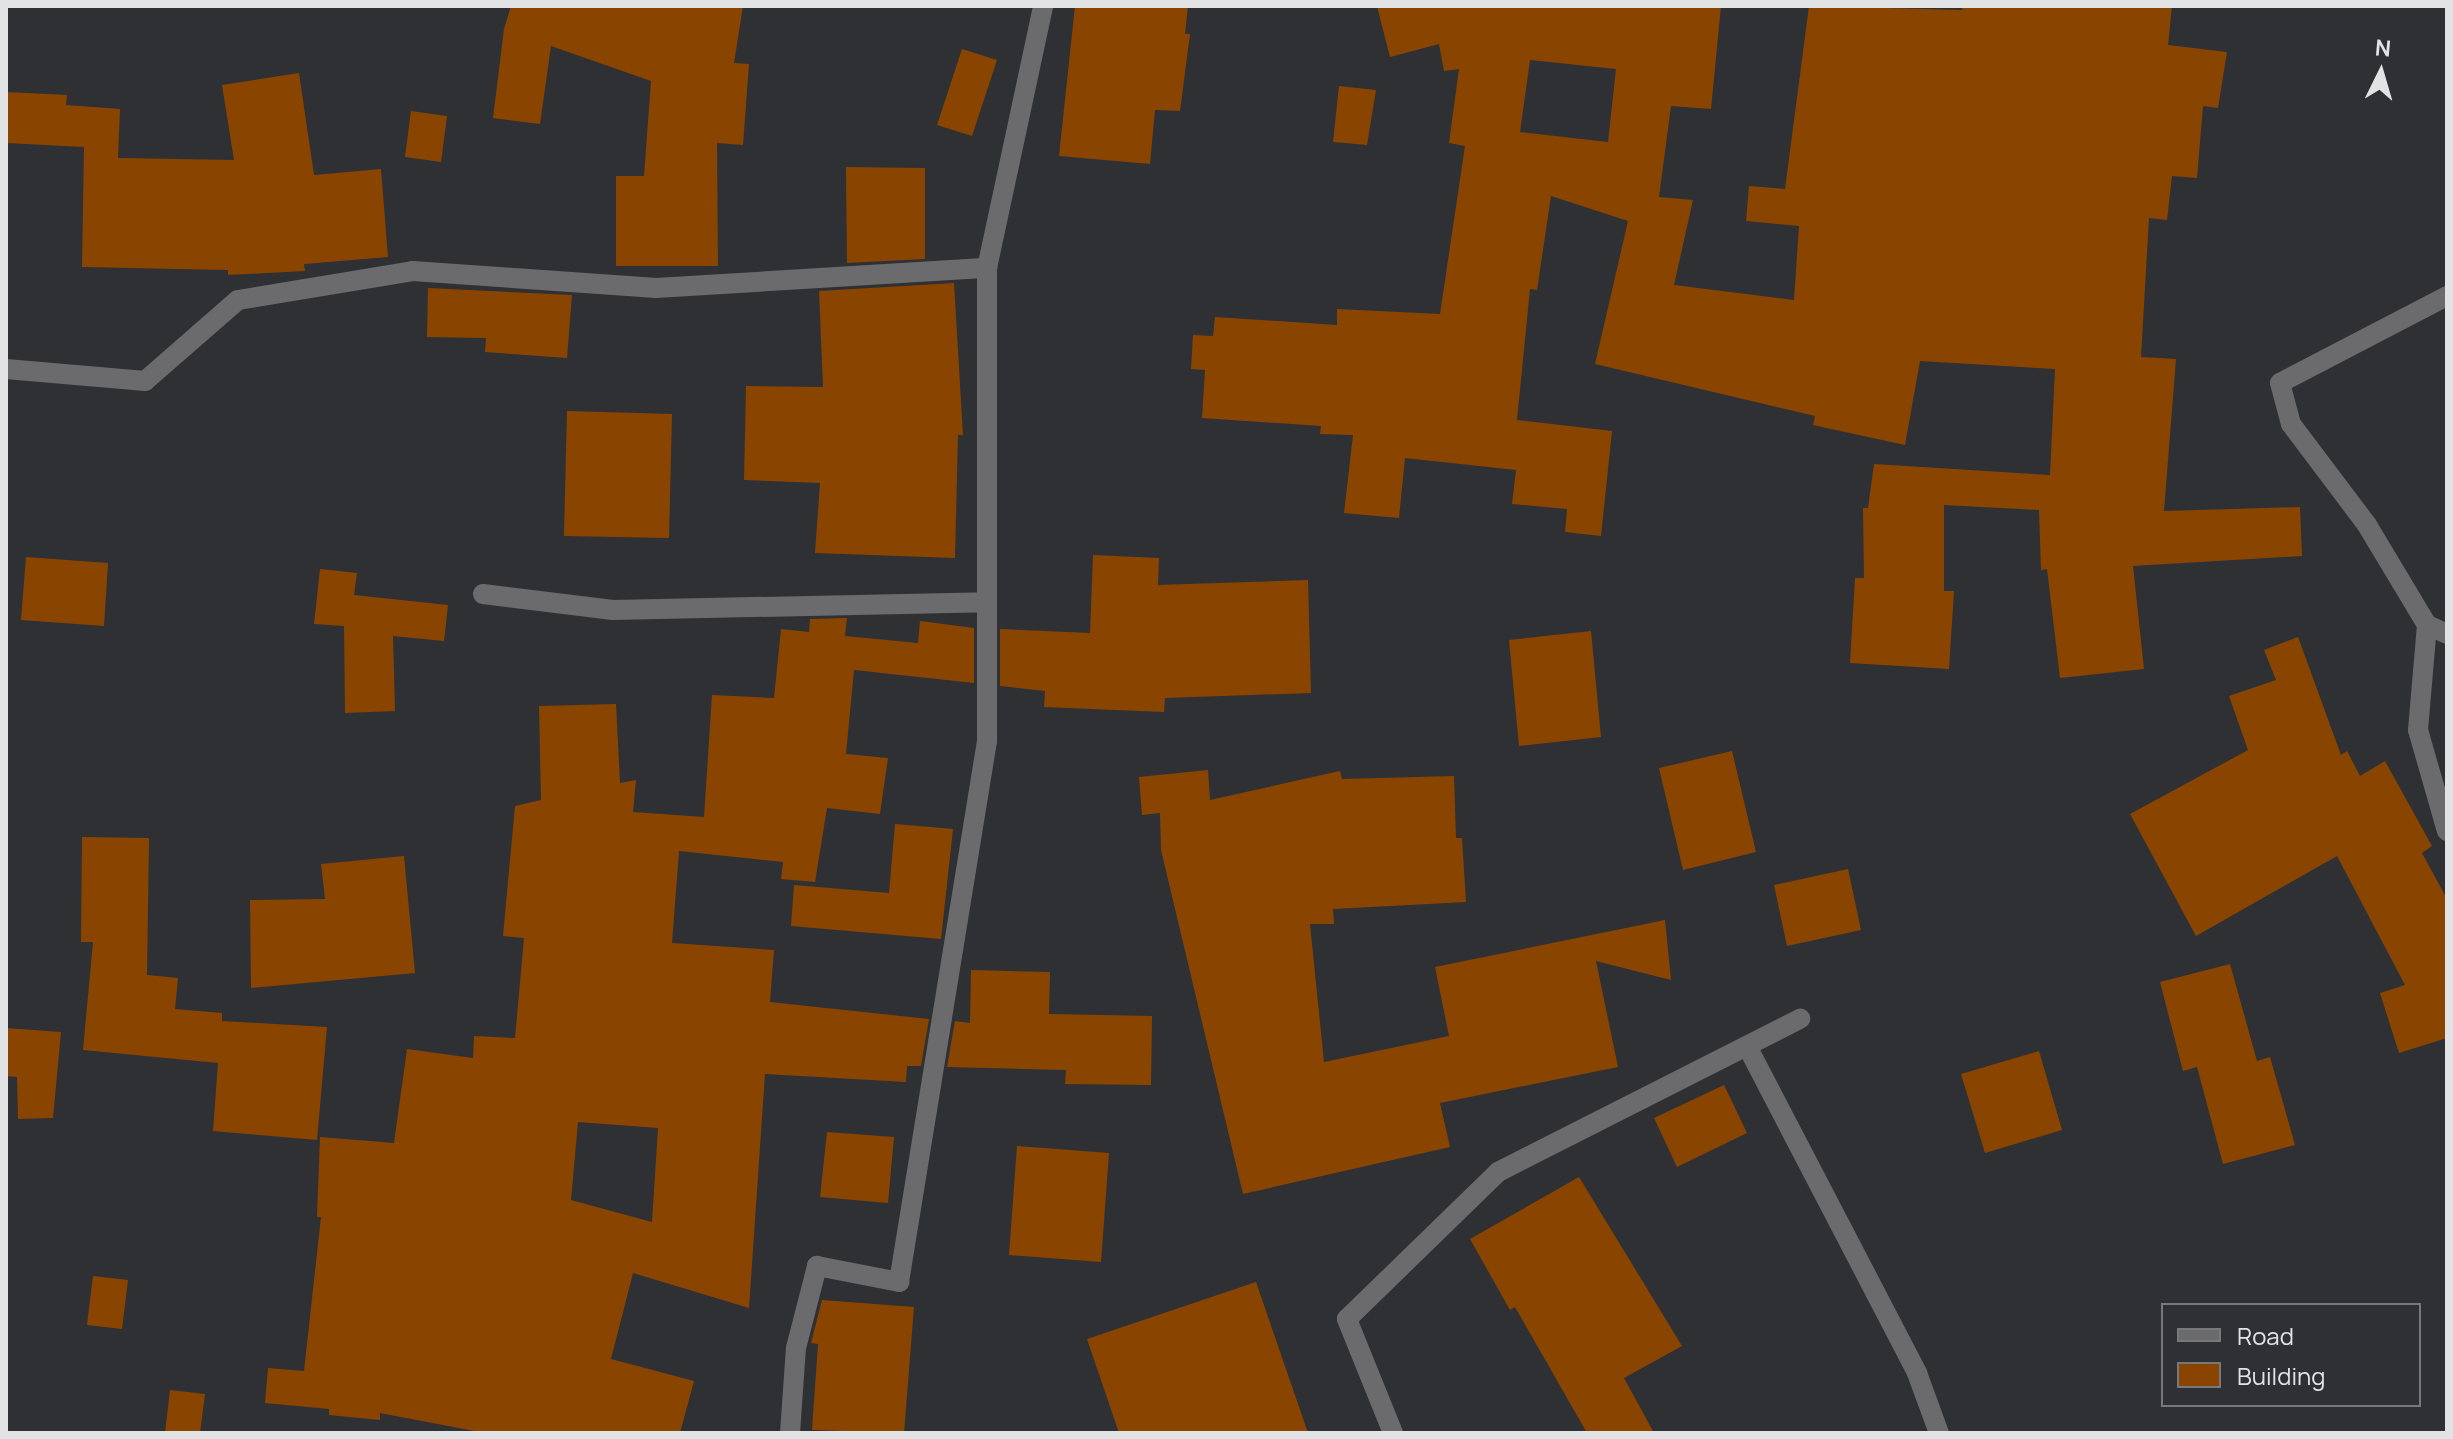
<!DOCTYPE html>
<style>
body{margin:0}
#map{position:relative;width:2453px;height:1439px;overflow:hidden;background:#2f3034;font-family:Manrope,sans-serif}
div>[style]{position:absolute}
.building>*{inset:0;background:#894500}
.street>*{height:20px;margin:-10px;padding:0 10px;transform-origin:10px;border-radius:10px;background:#6b6b6d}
span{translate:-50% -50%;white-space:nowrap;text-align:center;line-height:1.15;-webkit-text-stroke:8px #2f3034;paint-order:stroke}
.frame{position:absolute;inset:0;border:8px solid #e2e3e5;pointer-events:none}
.legend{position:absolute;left:2161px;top:1303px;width:260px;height:104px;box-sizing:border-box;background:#2f3034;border:2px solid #77787b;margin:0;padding:10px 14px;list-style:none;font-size:24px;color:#e2e3e5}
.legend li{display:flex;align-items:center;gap:16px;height:40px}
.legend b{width:40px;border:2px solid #77787b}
.north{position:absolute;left:2341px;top:32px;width:80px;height:80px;-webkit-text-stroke:6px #2f3034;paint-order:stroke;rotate:5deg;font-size:22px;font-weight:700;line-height:32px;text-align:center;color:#e2e3e5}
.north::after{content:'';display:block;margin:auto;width:28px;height:36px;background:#e2e3e5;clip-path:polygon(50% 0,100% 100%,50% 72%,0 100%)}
</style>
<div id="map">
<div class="building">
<div style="clip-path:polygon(511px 6px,743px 6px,734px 63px,749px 64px,743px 145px,717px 143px,718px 266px,616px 266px,616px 176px,644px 176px,651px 81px,551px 46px,540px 124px,493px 118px,504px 29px)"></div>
<div style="clip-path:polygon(1075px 6px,1188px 6px,1185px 34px,1190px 34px,1180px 111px,1155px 110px,1150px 164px,1059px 156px)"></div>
<div style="clip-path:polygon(evenodd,1377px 6px,1721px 6px,1711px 109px,1671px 106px,1659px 197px,1693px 200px,1674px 285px,1794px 300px,1799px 226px,1746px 221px,1749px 186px,1785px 189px,1809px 6px,1962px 10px,1963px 6px,2172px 6px,2168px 45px,2227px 52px,2218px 108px,2203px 106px,2197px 178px,2172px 176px,2167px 220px,2149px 218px,2141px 357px,2176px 359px,2164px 511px,2300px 507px,2302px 556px,2133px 566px,2144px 669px,2060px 678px,2047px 569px,2041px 570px,2039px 510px,1944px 505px,1944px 591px,1954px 591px,1949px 669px,1850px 663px,1855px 578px,1864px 578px,1863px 508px,1868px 508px,1874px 464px,2050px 475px,2055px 369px,1920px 361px,1905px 445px,1813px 425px,1815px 416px,1595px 364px,1628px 221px,1551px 196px,1537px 290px,1530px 289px,1517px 420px,1612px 431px,1601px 536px,1565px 532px,1567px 509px,1512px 504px,1516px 470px,1405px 458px,1399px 518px,1344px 513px,1353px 435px,1320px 434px,1321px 426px,1202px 418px,1205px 370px,1191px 369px,1193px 335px,1213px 336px,1215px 317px,1337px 325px,1337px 309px,1440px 314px,1465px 146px,1449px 143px,1459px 69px,1444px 71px,1439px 44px,1390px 57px,1377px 6px,1530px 60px,1616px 69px,1608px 142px,1520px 132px,1530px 60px)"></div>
<div style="clip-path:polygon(962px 49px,997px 60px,972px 136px,937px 125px)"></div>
<div style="clip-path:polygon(299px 73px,314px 175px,381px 169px,388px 257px,304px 264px,305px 271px,228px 275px,228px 270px,82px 267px,84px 147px,6px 143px,6px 92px,67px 95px,66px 105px,120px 109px,118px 158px,234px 160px,222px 85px)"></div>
<div style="clip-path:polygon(1339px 86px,1376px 90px,1367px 145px,1333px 142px)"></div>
<div style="clip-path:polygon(411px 111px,447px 116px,441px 162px,405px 157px)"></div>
<div style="clip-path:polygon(846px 167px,925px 168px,925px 259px,847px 263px)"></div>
<div style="clip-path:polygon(954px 283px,963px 435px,958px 435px,955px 558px,815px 553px,820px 483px,744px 480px,746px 386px,823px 387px,819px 291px)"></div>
<div style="clip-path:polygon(428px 288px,572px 295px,567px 358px,485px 352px,486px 338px,427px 337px)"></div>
<div style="clip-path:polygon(567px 411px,672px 414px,669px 538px,564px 536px)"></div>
<div style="clip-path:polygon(1093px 555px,1159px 558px,1158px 585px,1308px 580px,1311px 693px,1165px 698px,1164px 712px,1044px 707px,1045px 691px,1000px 686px,1000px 629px,1090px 633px)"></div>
<div style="clip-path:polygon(26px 557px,108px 563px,104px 626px,21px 620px)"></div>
<div style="clip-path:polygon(320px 569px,357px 573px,354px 595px,448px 605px,444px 641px,393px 636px,395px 711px,345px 713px,344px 626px,314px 624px)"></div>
<div style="clip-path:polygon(evenodd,847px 618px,845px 636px,918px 643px,920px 621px,974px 628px,974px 683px,854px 670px,846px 754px,888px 758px,880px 814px,827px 808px,815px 882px,781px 879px,783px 862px,679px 851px,672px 943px,774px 950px,770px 1002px,929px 1019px,921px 1066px,907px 1066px,906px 1082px,765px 1074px,749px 1308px,633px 1273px,611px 1359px,694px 1381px,680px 1433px,485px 1433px,380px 1413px,380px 1420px,329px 1415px,329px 1409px,265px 1403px,268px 1368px,304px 1371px,321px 1217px,317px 1217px,320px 1137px,394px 1143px,407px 1049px,473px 1058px,474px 1036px,515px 1038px,524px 938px,503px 936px,515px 806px,541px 800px,539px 706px,616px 704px,620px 783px,636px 780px,633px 812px,704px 817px,712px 695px,774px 698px,781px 629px,809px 632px,810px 619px,847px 618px,578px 1122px,658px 1128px,652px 1222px,571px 1200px,578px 1122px)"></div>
<div style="clip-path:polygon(1591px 631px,1601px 737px,1519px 746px,1509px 640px)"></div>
<div style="clip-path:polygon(2298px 637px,2341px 755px,2347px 751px,2360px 776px,2385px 761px,2432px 846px,2422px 853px,2447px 899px,2447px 1038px,2399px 1053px,2380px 993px,2405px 985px,2337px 856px,2196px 936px,2130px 814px,2248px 750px,2229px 696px,2276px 680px,2264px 650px)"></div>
<div style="clip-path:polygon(1732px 751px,1756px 852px,1683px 870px,1659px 768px)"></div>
<div style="clip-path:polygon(1208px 770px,1210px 800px,1340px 771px,1342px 779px,1454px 776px,1456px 838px,1462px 838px,1466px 902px,1333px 909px,1334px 924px,1310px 924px,1324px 1062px,1449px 1036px,1435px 967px,1665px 920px,1671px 980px,1596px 961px,1618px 1067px,1440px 1103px,1450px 1147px,1243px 1194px,1161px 850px,1160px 813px,1142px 815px,1139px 777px)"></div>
<div style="clip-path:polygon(895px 824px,953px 829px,941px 939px,791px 926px,794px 885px,889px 893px)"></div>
<div style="clip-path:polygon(82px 837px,149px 838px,147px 975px,178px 978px,175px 1009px,222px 1013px,222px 1021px,327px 1027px,317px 1140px,213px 1131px,218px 1063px,83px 1050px,93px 942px,81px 942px)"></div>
<div style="clip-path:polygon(404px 856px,415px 973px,251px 988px,250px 900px,325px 899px,321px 864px)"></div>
<div style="clip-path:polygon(1848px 869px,1861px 930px,1787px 946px,1774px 885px)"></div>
<div style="clip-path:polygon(2230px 964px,2257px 1061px,2270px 1057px,2295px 1145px,2223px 1164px,2197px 1067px,2183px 1071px,2160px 982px)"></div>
<div style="clip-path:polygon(971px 970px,1050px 972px,1049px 1014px,1152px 1016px,1151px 1085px,1065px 1084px,1066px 1070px,947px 1067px,955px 1021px,970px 1023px)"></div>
<div style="clip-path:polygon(6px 1028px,61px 1032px,53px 1118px,18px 1119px,17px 1077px,6px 1076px)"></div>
<div style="clip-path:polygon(2039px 1051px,2062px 1130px,1985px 1153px,1961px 1074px)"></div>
<div style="clip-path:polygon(1724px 1085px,1747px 1133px,1677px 1167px,1654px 1118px)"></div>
<div style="clip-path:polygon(827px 1132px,894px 1137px,888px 1203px,820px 1197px)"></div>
<div style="clip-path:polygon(1017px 1146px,1109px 1153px,1101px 1262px,1009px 1255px)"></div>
<div style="clip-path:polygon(1579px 1177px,1682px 1346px,1624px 1378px,1654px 1433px,1587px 1433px,1515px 1307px,1510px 1310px,1470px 1239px)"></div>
<div style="clip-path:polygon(93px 1276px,128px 1280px,122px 1329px,87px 1325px)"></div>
<div style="clip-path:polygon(1256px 1282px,1308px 1433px,1119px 1433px,1087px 1339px)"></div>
<div style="clip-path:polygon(822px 1300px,914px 1307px,904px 1433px,812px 1430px,818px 1344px,811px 1343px)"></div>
<div style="clip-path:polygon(170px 1390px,205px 1394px,200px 1433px,165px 1433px)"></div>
</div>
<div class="street">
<div style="left:2447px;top:296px;width:188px;rotate:152.5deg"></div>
<div style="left:2280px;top:383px;width:42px;rotate:75deg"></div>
<div style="left:2291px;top:424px;width:126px;rotate:53deg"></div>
<div style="left:2367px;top:525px;width:117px;rotate:59deg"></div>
<div style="left:2427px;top:625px;width:22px;rotate:24deg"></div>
<div style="left:6px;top:369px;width:140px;rotate:4.9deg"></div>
<div style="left:145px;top:381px;width:123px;rotate:-41.1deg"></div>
<div style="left:238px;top:300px;width:177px;rotate:-9.4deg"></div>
<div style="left:413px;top:271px;width:244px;rotate:4deg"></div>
<div style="left:656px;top:288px;width:332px;rotate:-3.5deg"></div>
<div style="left:483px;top:594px;width:131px;rotate:7deg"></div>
<div style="left:613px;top:610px;width:373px;rotate:-1.2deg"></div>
<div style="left:2427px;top:625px;width:105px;rotate:94.9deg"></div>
<div style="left:2418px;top:730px;width:105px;rotate:74deg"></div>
<div style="left:1747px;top:1046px;width:369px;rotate:62.5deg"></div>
<div style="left:1917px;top:1373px;width:64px;rotate:69.9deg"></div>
<div style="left:790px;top:1433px;width:85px;rotate:-86deg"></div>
<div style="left:796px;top:1348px;width:85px;rotate:-75.6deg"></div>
<div style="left:817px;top:1266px;width:84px;rotate:11deg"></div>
<div style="left:899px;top:1282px;width:548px;rotate:-80.76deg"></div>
<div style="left:987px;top:741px;width:473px;rotate:-90deg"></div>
<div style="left:987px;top:268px;width:268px;rotate:-77.9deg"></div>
<div style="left:1393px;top:1433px;width:123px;rotate:-112deg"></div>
<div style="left:1347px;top:1319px;width:211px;rotate:-44.2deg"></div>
<div style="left:1498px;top:1172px;width:339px;rotate:-26.9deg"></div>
</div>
<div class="frame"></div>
<ul class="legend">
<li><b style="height:10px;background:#6b6b6d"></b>Road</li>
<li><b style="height:22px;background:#894500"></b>Building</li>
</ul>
<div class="north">N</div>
</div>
